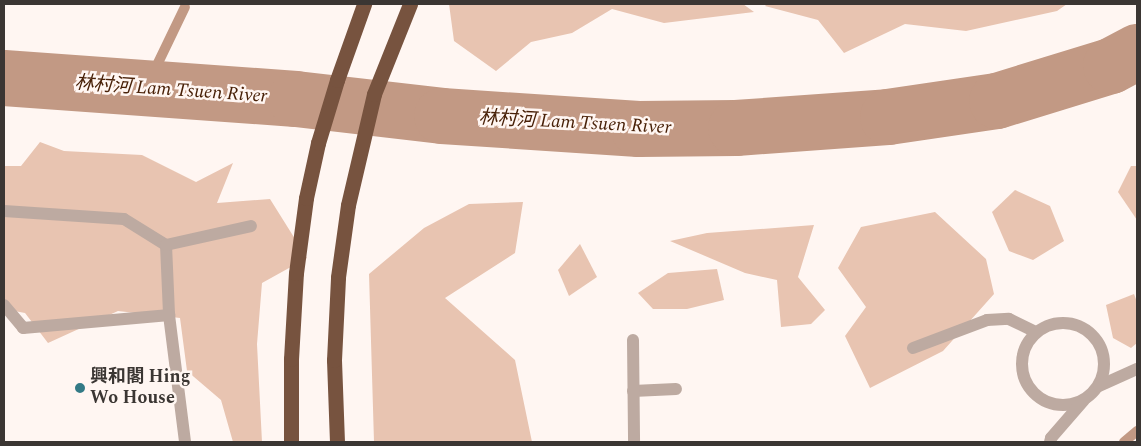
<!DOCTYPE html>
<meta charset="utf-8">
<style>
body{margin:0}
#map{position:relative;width:1141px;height:446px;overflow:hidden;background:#fff6f2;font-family:Spectral,"Noto Sans TC",serif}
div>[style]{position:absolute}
.green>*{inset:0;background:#e8c4b1}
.stream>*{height:10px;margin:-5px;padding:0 5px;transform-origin:5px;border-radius:5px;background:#c29984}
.river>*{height:56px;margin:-28px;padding:0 28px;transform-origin:28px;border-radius:28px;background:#c29984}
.service>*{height:12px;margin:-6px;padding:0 6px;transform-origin:6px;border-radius:6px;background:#bdaaa1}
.minor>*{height:12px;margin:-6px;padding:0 6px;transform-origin:6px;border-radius:6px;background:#bdaaa1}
.minor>.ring{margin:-6px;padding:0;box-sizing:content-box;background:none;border:12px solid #bdaaa1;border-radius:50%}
.motorway>*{height:15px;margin:-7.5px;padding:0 7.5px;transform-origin:7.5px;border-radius:7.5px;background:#77533f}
.dots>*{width:14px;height:14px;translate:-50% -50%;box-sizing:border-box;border:2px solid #fff6f2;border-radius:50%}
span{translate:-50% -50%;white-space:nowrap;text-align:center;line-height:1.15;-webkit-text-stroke:5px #fff6f2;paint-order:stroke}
.poi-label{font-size:18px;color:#3b3633;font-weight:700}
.left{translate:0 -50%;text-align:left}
.water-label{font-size:19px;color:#482007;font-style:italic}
.frame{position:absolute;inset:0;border:5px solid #3b3633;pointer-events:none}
</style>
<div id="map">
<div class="green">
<div style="clip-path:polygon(449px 4px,743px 4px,754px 12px,664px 23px,612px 9px,572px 33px,531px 42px,496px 71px,454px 41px)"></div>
<div style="clip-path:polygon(767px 4px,1067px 4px,1057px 11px,966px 31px,905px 24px,844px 53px,818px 20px,765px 6px)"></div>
<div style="clip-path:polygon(40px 142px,64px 151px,142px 155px,196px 182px,233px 163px,217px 203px,270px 199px,307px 258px,262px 283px,257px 344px,262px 442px,233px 442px,221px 400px,187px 371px,180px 318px,118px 311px,48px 343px,25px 313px,4px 309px,4px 166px,21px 166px)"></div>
<div style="clip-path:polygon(1131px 166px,1137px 166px,1137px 220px,1118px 192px)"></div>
<div style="clip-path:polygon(1015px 190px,1050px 206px,1064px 241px,1033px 260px,1009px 251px,992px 212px)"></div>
<div style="clip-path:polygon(523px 202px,515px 253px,445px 298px,515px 360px,532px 442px,374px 442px,369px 274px,424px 228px,469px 204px)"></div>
<div style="clip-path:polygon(935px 212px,986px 259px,994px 294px,943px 351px,870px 388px,845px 336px,866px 307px,838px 268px,861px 227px)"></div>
<div style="clip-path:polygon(814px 225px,798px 277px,825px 310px,811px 324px,781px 327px,777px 280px,745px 273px,670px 241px,707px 233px)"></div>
<div style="clip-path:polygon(580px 244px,597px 277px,569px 296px,558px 270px)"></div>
<div style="clip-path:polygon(717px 269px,724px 300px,687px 309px,653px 309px,638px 293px,668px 273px)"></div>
<div style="clip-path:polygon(1134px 294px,1137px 302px,1137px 343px,1131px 348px,1113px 338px,1106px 305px)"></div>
</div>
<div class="stream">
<div style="left:145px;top:90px;width:92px;rotate:-64.3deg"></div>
<div style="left:1124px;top:442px;width:17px;rotate:-40deg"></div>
</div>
<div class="river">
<div style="left:4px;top:78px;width:293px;rotate:4.1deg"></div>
<div style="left:296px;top:99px;width:147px;rotate:6.6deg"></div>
<div style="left:442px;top:116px;width:197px;rotate:3.8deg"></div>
<div style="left:639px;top:129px;width:97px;rotate:-0.6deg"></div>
<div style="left:736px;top:128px;width:152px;rotate:-4.1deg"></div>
<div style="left:888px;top:117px;width:110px;rotate:-8.4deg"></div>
<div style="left:997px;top:101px;width:119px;rotate:-17.1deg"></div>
<div style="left:1111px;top:66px;width:30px;rotate:-28deg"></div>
</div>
<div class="service">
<div style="left:4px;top:211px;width:120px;rotate:3.8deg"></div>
<div style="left:124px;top:219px;width:49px;rotate:31.8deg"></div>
<div style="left:166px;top:245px;width:70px;rotate:87.5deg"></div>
<div style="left:169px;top:315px;width:128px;rotate:82.8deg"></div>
<div style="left:166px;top:245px;width:87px;rotate:-12.6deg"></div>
<div style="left:4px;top:305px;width:30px;rotate:50deg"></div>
<div style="left:23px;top:328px;width:147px;rotate:-5.1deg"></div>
<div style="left:913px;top:348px;width:79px;rotate:-20.7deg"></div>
<div style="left:987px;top:320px;width:22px;rotate:-3deg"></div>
<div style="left:1009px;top:319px;width:30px;rotate:26deg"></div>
<div style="left:633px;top:391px;width:43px;rotate:-2.7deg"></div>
</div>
<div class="minor">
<div class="ring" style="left:1022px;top:323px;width:70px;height:70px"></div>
<div style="left:633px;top:340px;width:102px;rotate:89.4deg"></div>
<div style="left:1099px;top:386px;width:42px;rotate:-24.1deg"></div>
<div style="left:1050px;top:442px;width:4px;rotate:-76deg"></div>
<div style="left:1051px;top:438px;width:50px;rotate:-49deg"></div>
</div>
<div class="motorway">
<div style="left:291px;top:442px;width:83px;rotate:-90deg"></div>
<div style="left:291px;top:359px;width:86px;rotate:-86.7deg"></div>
<div style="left:296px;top:273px;width:76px;rotate:-82.4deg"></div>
<div style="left:306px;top:198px;width:56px;rotate:-77.7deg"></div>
<div style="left:318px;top:143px;width:66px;rotate:-73.2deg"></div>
<div style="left:337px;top:80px;width:81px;rotate:-70.4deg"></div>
<div style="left:337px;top:442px;width:82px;rotate:-92.1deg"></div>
<div style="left:334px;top:360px;width:83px;rotate:-87.2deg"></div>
<div style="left:338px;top:277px;width:73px;rotate:-82.1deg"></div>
<div style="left:348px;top:205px;width:114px;rotate:-76.8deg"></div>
<div style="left:374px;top:94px;width:97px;rotate:-68.2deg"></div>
</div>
<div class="dots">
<div style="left:80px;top:388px;background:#337a86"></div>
</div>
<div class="poi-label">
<span class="left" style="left:90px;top:388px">興和閣 Hing<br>Wo House</span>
</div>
<div class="water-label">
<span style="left:171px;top:90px;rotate:4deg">林村河 Lam Tsuen River</span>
<span style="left:575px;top:123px;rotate:3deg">林村河 Lam Tsuen River</span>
</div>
<div class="frame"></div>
</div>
